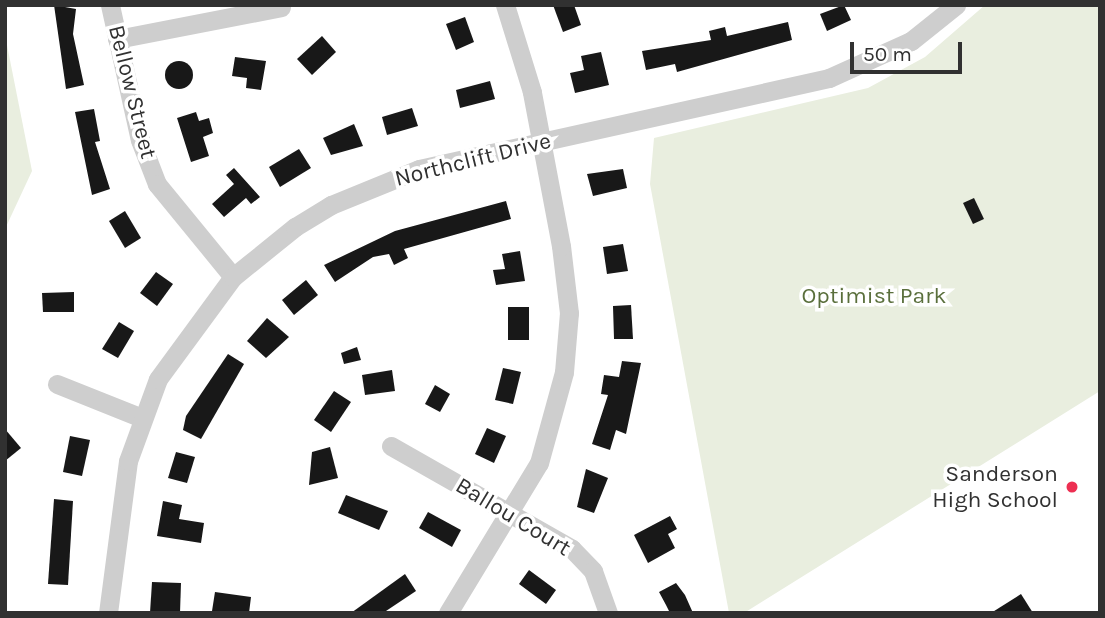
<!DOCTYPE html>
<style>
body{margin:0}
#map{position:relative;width:1105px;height:618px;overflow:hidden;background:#fff;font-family:Karla,sans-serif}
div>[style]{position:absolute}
.green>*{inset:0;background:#e9eedf}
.building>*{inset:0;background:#181818}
.round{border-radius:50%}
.minor>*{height:19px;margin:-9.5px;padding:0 9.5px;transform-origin:9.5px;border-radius:9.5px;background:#cecece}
.dots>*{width:19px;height:19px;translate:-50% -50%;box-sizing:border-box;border:4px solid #fff;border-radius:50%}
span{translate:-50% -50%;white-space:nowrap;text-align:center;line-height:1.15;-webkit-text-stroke:7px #fff;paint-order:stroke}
.street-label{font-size:23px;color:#313131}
.park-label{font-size:23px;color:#5a6f3c}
.poi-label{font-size:23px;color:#313131}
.right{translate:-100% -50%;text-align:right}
.frame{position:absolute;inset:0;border:7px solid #313131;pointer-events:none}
.scale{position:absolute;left:850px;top:42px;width:112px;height:32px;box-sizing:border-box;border:4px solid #313131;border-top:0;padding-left:9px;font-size:21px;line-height:24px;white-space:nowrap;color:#313131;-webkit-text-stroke:5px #fff;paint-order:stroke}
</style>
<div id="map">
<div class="green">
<div style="clip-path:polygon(985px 5px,1100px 5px,1100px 391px,744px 613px,729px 613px,650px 184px,654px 138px,868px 88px,925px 57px)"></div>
<div style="clip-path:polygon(5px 35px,32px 171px,5px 229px)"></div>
</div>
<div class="building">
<div style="clip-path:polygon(54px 5px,76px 9px,73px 34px,84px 85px,66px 89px)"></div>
<div style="clip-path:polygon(553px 5px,574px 5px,581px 25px,563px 32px)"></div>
<div style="clip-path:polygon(844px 5px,851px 20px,827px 31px,820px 14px)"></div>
<div style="clip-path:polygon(465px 17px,474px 42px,456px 50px,446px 24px)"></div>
<div style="clip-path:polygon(788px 22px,792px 40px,677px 72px,675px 64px,646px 70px,642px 51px,711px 40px,709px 31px,725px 27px,727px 36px)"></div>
<div style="clip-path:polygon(322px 36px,336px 52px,312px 75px,297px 59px)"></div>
<div style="clip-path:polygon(601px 52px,609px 85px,575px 93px,570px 73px,584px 70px,581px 56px)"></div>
<div style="clip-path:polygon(235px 57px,266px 61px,261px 90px,246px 88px,247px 78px,232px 76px)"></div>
<div class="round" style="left:165px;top:61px;width:28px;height:28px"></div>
<div style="clip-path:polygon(490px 81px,495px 99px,460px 108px,456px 90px)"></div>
<div style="clip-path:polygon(412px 108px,418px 126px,387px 135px,382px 117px)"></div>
<div style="clip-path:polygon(94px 109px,100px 141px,95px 142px,110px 189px,92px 195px,75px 112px)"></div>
<div style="clip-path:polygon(196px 112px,199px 121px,209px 118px,213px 133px,203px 137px,209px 156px,191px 162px,177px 118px)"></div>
<div style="clip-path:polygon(354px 124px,363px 146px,331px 155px,323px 138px)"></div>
<div style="clip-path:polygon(299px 149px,311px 168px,280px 187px,269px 167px)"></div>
<div style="clip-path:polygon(234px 168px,260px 197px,251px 204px,246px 198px,224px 217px,212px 204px,234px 184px,226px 175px)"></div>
<div style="clip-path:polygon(623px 169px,627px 188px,593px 196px,587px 174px)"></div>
<div style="clip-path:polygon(974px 198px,984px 219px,973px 224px,963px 203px)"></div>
<div style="clip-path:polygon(506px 201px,511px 219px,404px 249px,408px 258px,394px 265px,389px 254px,373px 257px,335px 282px,324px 265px,395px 231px)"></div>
<div style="clip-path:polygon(125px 211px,141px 238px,125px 248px,109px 221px)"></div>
<div style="clip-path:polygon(623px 244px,628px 271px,607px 274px,603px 247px)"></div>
<div style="clip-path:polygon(520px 251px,525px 281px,496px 285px,493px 270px,505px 269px,502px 254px)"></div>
<div style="clip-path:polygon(156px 272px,173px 284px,157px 306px,140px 293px)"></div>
<div style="clip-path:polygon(306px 280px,318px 295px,294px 315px,282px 300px)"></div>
<div style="clip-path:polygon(74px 292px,74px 312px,43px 312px,42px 293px)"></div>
<div style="clip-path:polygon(631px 305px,633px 339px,614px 339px,613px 306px)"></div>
<div style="clip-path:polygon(508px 307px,529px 307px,529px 340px,508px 340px)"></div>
<div style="clip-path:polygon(267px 318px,289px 337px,266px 358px,247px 341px)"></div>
<div style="clip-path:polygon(119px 322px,134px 331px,118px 358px,102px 349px)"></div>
<div style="clip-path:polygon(357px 347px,361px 360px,344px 364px,341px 353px)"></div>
<div style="clip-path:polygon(228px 354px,244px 364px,201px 439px,183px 430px,186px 416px)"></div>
<div style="clip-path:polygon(622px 361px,641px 363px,626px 434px,616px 430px,610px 450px,592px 444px,608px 395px,601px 394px,604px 375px,619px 377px)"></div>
<div style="clip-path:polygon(503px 368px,521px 372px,513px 404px,495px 400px)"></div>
<div style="clip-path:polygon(392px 370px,395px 391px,365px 395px,362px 375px)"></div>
<div style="clip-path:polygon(435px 385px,450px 394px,440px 412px,425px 404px)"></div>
<div style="clip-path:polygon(334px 391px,351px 402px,331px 432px,314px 420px)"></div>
<div style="clip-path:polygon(487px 428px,506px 436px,494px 463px,475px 454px)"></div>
<div style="clip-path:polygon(5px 429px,21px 448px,5px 461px)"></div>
<div style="clip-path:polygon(70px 436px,90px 440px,82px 476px,63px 472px)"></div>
<div style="clip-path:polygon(330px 447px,338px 478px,309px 485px,312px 452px)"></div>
<div style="clip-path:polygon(176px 452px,195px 457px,187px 483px,168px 478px)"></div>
<div style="clip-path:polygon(586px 469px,608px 478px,594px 513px,577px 507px)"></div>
<div style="clip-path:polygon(346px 495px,388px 511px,379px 530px,338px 513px)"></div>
<div style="clip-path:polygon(54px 499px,73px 501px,68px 585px,48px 584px)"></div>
<div style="clip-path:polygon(163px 501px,182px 505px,179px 519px,204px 523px,201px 543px,157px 536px)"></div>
<div style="clip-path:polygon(428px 512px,461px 530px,452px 547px,419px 528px)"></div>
<div style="clip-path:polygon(670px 516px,677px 529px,668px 534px,675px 548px,648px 563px,634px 535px)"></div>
<div style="clip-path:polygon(529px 570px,556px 590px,546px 604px,519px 584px)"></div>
<div style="clip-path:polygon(405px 574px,416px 591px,383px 613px,351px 613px)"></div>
<div style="clip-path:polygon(152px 582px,181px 583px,180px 613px,150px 613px)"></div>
<div style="clip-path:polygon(676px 583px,685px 595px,693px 613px,670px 613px,666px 605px,659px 592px)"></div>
<div style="clip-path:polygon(215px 592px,251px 597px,249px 613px,212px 611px)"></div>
<div style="clip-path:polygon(1021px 594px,1033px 613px,991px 613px)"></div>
</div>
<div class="minor">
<div style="left:110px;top:5px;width:138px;rotate:77.5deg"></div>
<div style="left:140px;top:140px;width:47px;rotate:68.9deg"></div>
<div style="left:157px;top:184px;width:120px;rotate:50.7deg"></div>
<div style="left:117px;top:39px;width:167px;rotate:-11deg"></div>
<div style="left:57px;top:384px;width:92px;rotate:21.8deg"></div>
<div style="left:391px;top:446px;width:208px;rotate:29.6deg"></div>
<div style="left:572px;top:549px;width:30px;rotate:46deg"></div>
<div style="left:593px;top:571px;width:45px;rotate:70.3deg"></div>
<div style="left:108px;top:613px;width:153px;rotate:-82.5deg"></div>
<div style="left:128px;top:461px;width:87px;rotate:-69.9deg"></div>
<div style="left:158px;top:379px;width:127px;rotate:-53.7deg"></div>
<div style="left:233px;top:277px;width:80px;rotate:-38.9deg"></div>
<div style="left:295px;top:227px;width:42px;rotate:-31.4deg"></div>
<div style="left:331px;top:205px;width:95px;rotate:-22.2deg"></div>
<div style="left:419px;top:169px;width:420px;rotate:-12.5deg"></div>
<div style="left:829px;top:78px;width:90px;rotate:-24.3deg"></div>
<div style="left:911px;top:41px;width:58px;rotate:-38.7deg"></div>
<div style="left:448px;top:613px;width:175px;rotate:-58.8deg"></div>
<div style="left:539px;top:463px;width:94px;rotate:-74.6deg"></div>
<div style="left:564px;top:372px;width:59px;rotate:-85.2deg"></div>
<div style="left:569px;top:313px;width:67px;rotate:-96.8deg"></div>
<div style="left:561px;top:246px;width:157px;rotate:-100.7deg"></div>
<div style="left:532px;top:92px;width:91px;rotate:-107.2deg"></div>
</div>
<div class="dots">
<div style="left:1072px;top:487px;background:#ed2f52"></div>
</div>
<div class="street-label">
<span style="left:132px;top:92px;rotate:76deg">Bellow Street</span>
<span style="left:473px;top:160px;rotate:-14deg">Northclift Drive</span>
<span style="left:513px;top:517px;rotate:31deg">Ballou Court</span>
</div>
<div class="park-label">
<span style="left:874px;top:296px">Optimist Park</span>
</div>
<div class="poi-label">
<span class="right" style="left:1058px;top:487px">Sanderson<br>High School</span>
</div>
<div class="frame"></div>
<div class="scale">50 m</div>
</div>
